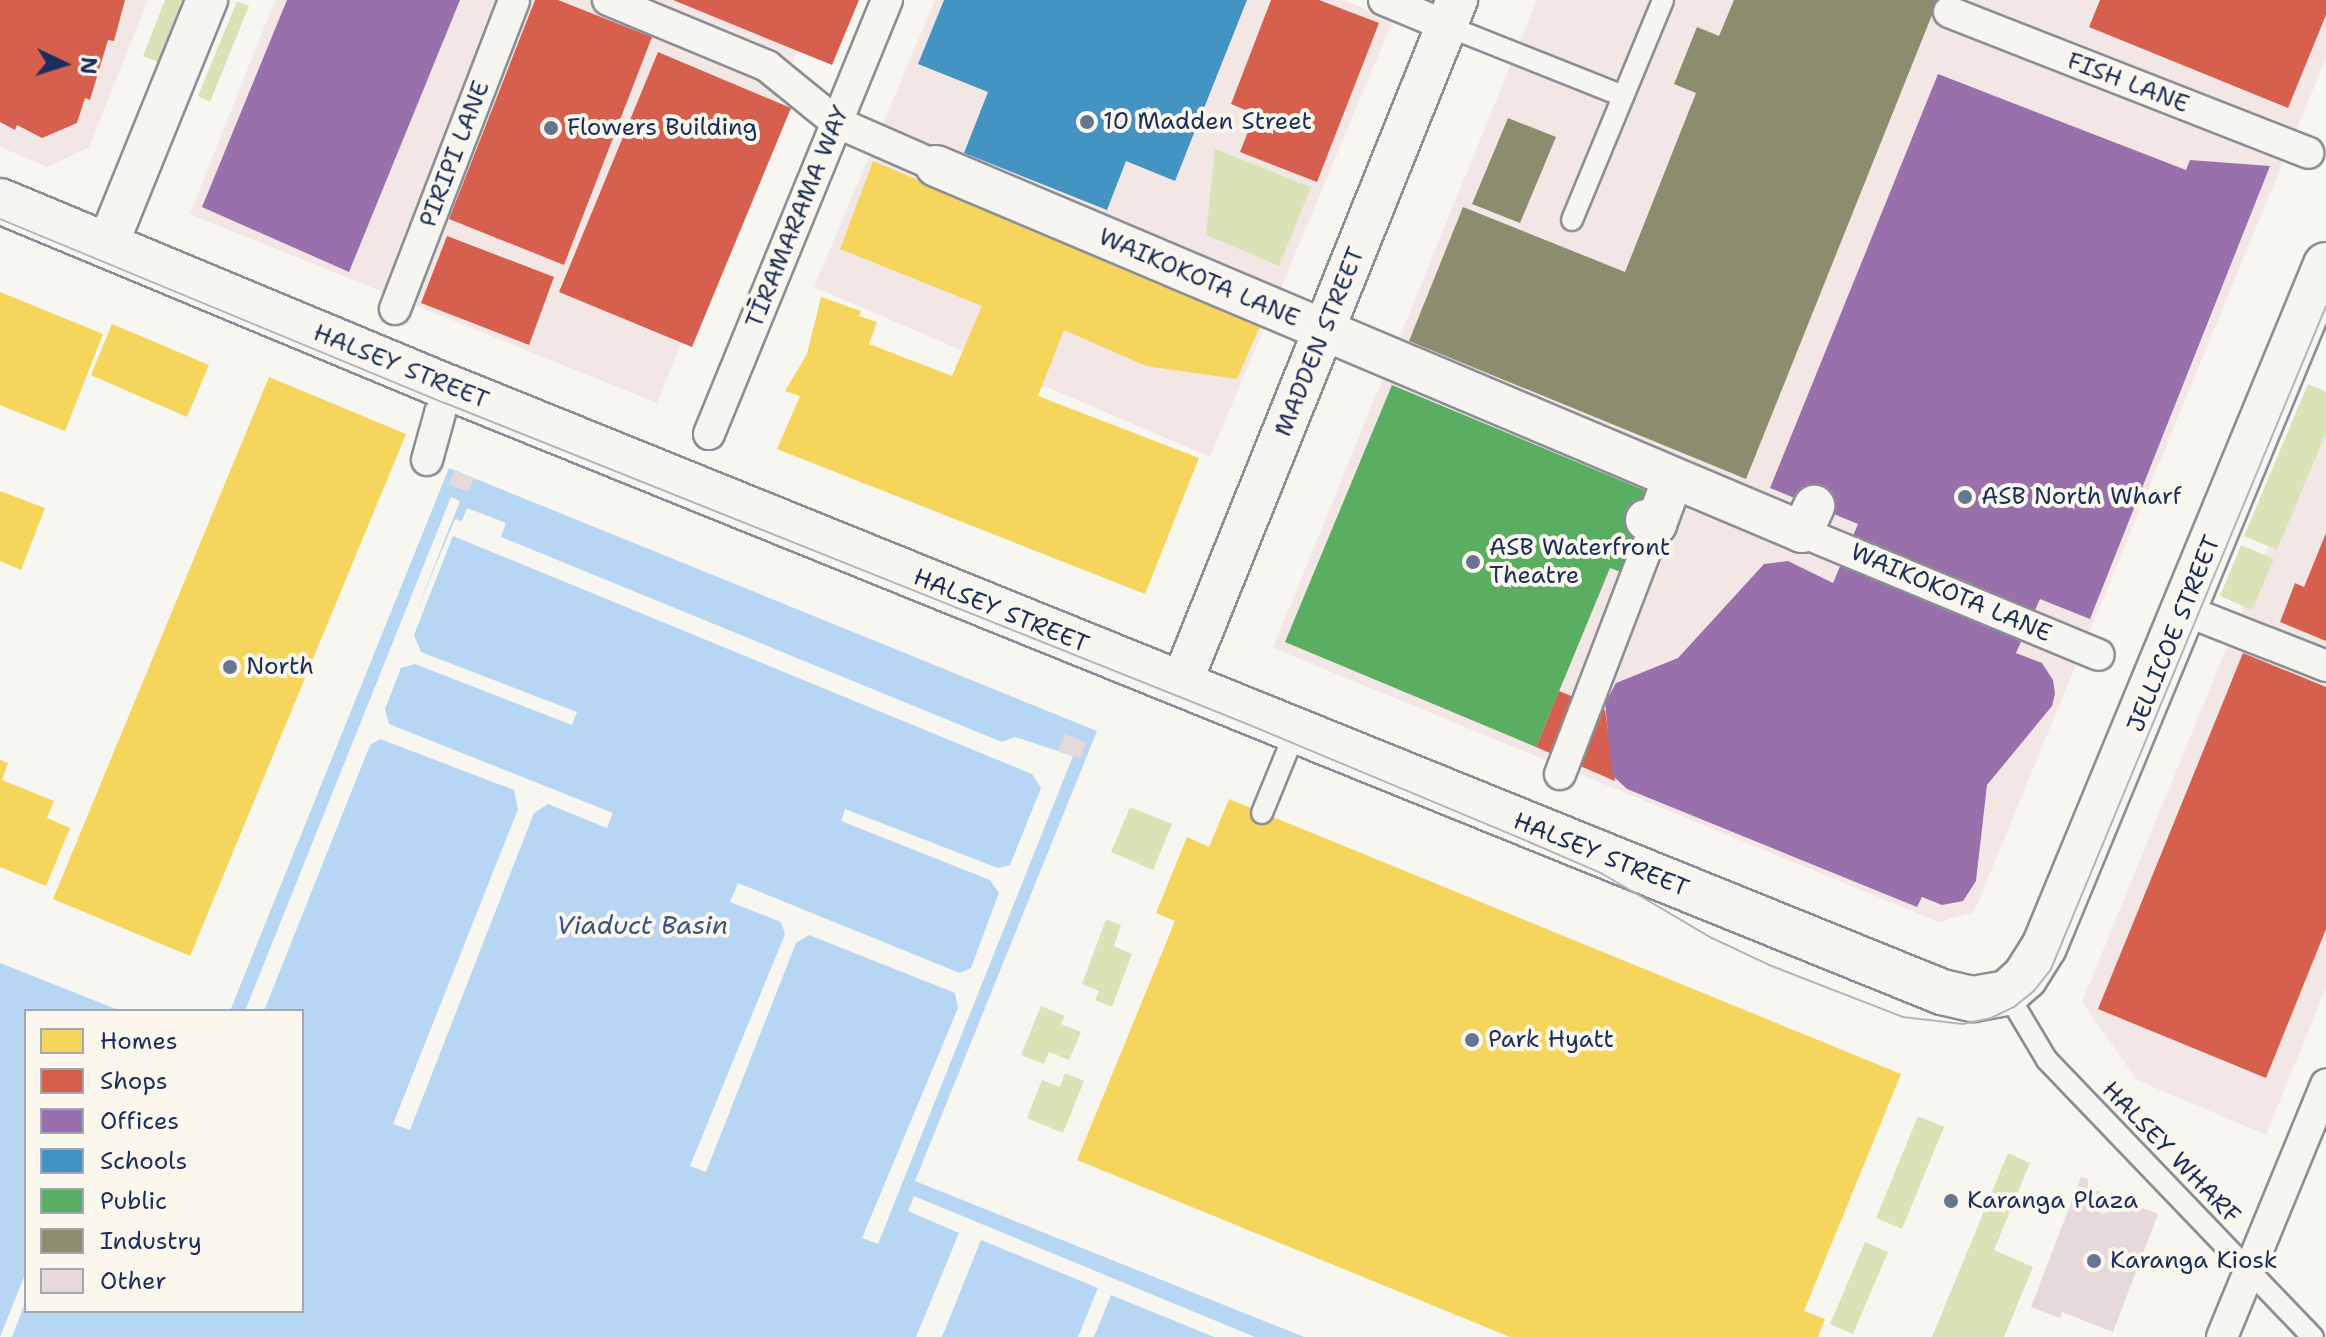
<!DOCTYPE html>
<meta charset="utf-8">
<style>
body{margin:0}
#map{position:relative;width:2326px;height:1337px;overflow:hidden;background:#f8f6f0;font-family:"Shantell Sans",sans-serif}
div>[style]{position:absolute}
.built>*{inset:0;background:#f2e7e5}
.green>*{inset:0;background:#dae3b7}
.water>*{inset:0;background:#b6d6f3}
.pier>*{inset:0;background:#f8f6f0}
.homes>*{inset:0;background:#f6d55c}
.shops>*{inset:0;background:#d6604d}
.offices>*{inset:0;background:#9970ab}
.schools>*{inset:0;background:#4393c3}
.public>*{inset:0;background:#5aae61}
.industry>*{inset:0;background:#8c8c6e}
.building>*{inset:0;background:#e5d9dc}
.roads{filter:drop-shadow(2px 0 #8b8e94) drop-shadow(-2px 0 #8b8e94) drop-shadow(0 2px #8b8e94) drop-shadow(0 -2px #8b8e94)}
.service>*{height:20px;margin:-10px;padding:0 10px;transform-origin:10px;border-radius:10px;background:#f6f5f1}
.pedestrian>*{height:30px;margin:-15px;padding:0 15px;transform-origin:15px;border-radius:15px;background:#f6f5f1}
.minor>*{height:40px;margin:-20px;padding:0 20px;transform-origin:20px;border-radius:20px;background:#f6f5f1}
.tertiary>*{height:44px;margin:-22px;padding:0 22px;transform-origin:22px;border-radius:22px;background:#f6f5f1}
.secondary>*{height:44px;margin:-22px;padding:0 22px;transform-origin:22px;border-radius:22px;background:#f6f5f1}
.tram>*{height:2px;margin:-1px;padding:0 1px;transform-origin:1px;border-radius:1px;background:#b3b5b7}
.dots>*{width:22px;height:22px;translate:-50% -50%;box-sizing:border-box;border:4px solid #fbf7ec;border-radius:50%}
span{translate:-50% -50%;white-space:nowrap;text-align:center;line-height:1.15;-webkit-text-stroke:8px #fbf7ec;paint-order:stroke}
.street-label{font-size:24px;color:#1b2f5e}
.poi-label{font-size:24px;color:#1b2f5e}
.left{translate:0 -50%;text-align:left}
.water-label{font-size:26px;color:#3a5584;font-style:italic}
.legend{position:absolute;left:24px;top:1009px;width:280px;height:304px;box-sizing:border-box;background:#fbf7ec;border:2px solid #a1a7b3;margin:0;padding:10px 14px;list-style:none;font-size:24px;color:#1b2f5e}
.legend li{display:flex;align-items:center;gap:16px;height:40px}
.legend b{width:40px;border:2px solid #a1a7b3}
.north{position:absolute;left:24px;top:24px;width:80px;height:80px;-webkit-text-stroke:6px #fbf7ec;paint-order:stroke;rotate:94deg;font-size:22px;font-weight:700;line-height:32px;text-align:center;color:#1b2f5e}
.north::after{content:'';display:block;margin:auto;width:28px;height:36px;background:#1b2f5e;clip-path:polygon(50% 0,100% 100%,50% 72%,0 100%)}
</style>
<div id="map">
<div class="built">
<div style="clip-path:polygon(0 0,148px 0,89px 147px,48px 167px,0 147px)"></div>
<div style="clip-path:polygon(275px 0,817px 0,657px 403px,190px 214px)"></div>
<div style="clip-path:polygon(935px 0,1343px 0,1393px 20px,1210px 457px,814px 287px)"></div>
<div style="clip-path:polygon(1537px 0,2326px 0,2326px 58px,1974px 912px,1939px 922px,1273px 648px)"></div>
<div style="clip-path:polygon(2326px 404px,2326px 987px,2266px 1135px,2137px 1080px,2082px 1002px)"></div>
</div>
<div class="green">
<div style="clip-path:polygon(165px 0,182px 0,158px 62px,143px 56px)"></div>
<div style="clip-path:polygon(237px 1px,249px 6px,210px 102px,198px 96px)"></div>
<div style="clip-path:polygon(1215px 149px,1311px 187px,1279px 266px,1206px 235px)"></div>
<div style="clip-path:polygon(2308px 384px,2326px 392px,2326px 433px,2277px 550px,2244px 536px)"></div>
<div style="clip-path:polygon(2241px 545px,2274px 559px,2252px 610px,2220px 596px)"></div>
<div style="clip-path:polygon(1130px 807px,1172px 824px,1153px 870px,1111px 852px)"></div>
<div style="clip-path:polygon(1106px 919px,1121px 925px,1114px 946px,1132px 954px,1112px 1007px,1095px 1000px,1099px 991px,1082px 984px)"></div>
<div style="clip-path:polygon(1041px 1006px,1065px 1016px,1061px 1024px,1081px 1032px,1069px 1060px,1049px 1052px,1044px 1064px,1021px 1055px)"></div>
<div style="clip-path:polygon(1065px 1073px,1084px 1081px,1063px 1133px,1027px 1118px,1042px 1080px,1060px 1087px)"></div>
<div style="clip-path:polygon(1918px 1116px,1944px 1127px,1902px 1229px,1876px 1218px)"></div>
<div style="clip-path:polygon(2008px 1153px,2030px 1163px,1994px 1250px,2033px 1267px,2004px 1337px,1932px 1337px)"></div>
<div style="clip-path:polygon(1865px 1242px,1888px 1252px,1853px 1334px,1830px 1324px)"></div>
</div>
<div class="water">
<div style="clip-path:polygon(449px 468px,1097px 731px,915px 1181px,1304px 1337px,0 1337px,0 963px,121px 1011px,26px 1011px,26px 1311px,302px 1311px,302px 1011px,230px 1011px)"></div>
</div>
<div class="pier">
<div style="clip-path:polygon(451px 497px,460px 501px,417px 610px,455px 519px,462px 521px,467px 508px,506px 523px,501px 537px,1002px 742px,1015px 737px,1073px 756px,878px 1244px,862px 1238px,958px 1008px,955px 993px,809px 935px,796px 943px,706px 1172px,690px 1166px,785px 934px,781px 922px,730px 902px,738px 883px,960px 973px,971px 968px,999px 893px,990px 880px,841px 821px,845px 809px,998px 868px,1010px 865px,1041px 788px,1032px 774px,453px 536px,414px 635px,421px 652px,577px 712px,572px 725px,415px 664px,401px 668px,385px 709px,389px 724px,613px 813px,607px 828px,548px 804px,534px 813px,410px 1130px,393px 1124px,518px 809px,514px 790px,380px 739px,370px 745px,264px 1011px,245px 1011px)"></div>
<div style="clip-path:polygon(914px 1196px,1255px 1337px,1214px 1337px,1111px 1295px,1094px 1337px,1078px 1337px,1098px 1288px,981px 1240px,942px 1337px,916px 1337px,959px 1233px,908px 1211px)"></div>
<div style="clip-path:polygon(26px 1272px,26px 1300px,12px 1337px,0 1337px)"></div>
</div>
<div class="homes">
<div style="clip-path:polygon(873px 161px,1261px 324px,1237px 379px,1146px 366px,1064px 330px,1038px 396px,1199px 458px,1145px 594px,777px 449px,800px 396px,785px 391px,807px 354px,821px 297px,861px 311px,859px 316px,877px 322px,869px 344px,952px 376px,982px 306px,840px 249px)"></div>
<div style="clip-path:polygon(0 292px,103px 334px,65px 431px,0 405px)"></div>
<div style="clip-path:polygon(112px 324px,209px 365px,187px 417px,91px 375px)"></div>
<div style="clip-path:polygon(269px 377px,406px 434px,190px 956px,53px 899px)"></div>
<div style="clip-path:polygon(0 491px,45px 508px,21px 570px,0 561px)"></div>
<div style="clip-path:polygon(0 760px,8px 763px,2px 780px,54px 801px,47px 818px,70px 828px,46px 886px,0 867px)"></div>
<div style="clip-path:polygon(1229px 799px,1901px 1074px,1804px 1311px,1825px 1319px,1818px 1337px,1510px 1337px,1077px 1160px,1175px 921px,1156px 913px,1187px 837px,1209px 847px)"></div>
</div>
<div class="shops">
<div style="clip-path:polygon(0 0,125px 0,114px 41px,108px 40px,90px 100px,85px 98px,77px 123px,42px 138px,17px 125px,15px 130px,0 122px)"></div>
<div style="clip-path:polygon(535px 0,558px 0,652px 37px,564px 265px,449px 219px)"></div>
<div style="clip-path:polygon(673px 0,859px 0,832px 65px)"></div>
<div style="clip-path:polygon(1271px 0,1319px 0,1379px 23px,1317px 182px,1240px 152px,1255px 114px,1231px 104px)"></div>
<div style="clip-path:polygon(2100px 0,2326px 0,2326px 15px,2288px 108px,2089px 27px)"></div>
<div style="clip-path:polygon(658px 52px,791px 108px,692px 347px,559px 292px)"></div>
<div style="clip-path:polygon(447px 236px,554px 277px,529px 345px,421px 303px)"></div>
<div style="clip-path:polygon(2326px 533px,2326px 641px,2280px 622px,2295px 583px,2304px 587px)"></div>
<div style="clip-path:polygon(2243px 653px,2326px 687px,2326px 929px,2266px 1078px,2098px 1009px)"></div>
<div style="clip-path:polygon(1559px 691px,1605px 710px,1615px 781px,1536px 747px)"></div>
</div>
<div class="offices">
<div style="clip-path:polygon(287px 0,460px 0,349px 272px,202px 207px)"></div>
<div style="clip-path:polygon(1938px 74px,2186px 170px,2190px 160px,2270px 166px,2090px 619px,2040px 599px,2016px 653px,2042px 663px,2053px 680px,2055px 694px,2052px 706px,1987px 785px,1976px 881px,1963px 901px,1942px 905px,1922px 897px,1917px 907px,1627px 789px,1612px 775px,1605px 703px,1616px 683px,1678px 658px,1764px 564px,1788px 561px,1833px 583px,1858px 524px,1770px 488px)"></div>
</div>
<div class="schools">
<div style="clip-path:polygon(944px 0,1247px 0,1175px 181px,1126px 161px,1107px 210px,964px 153px,988px 92px,918px 64px)"></div>
</div>
<div class="public">
<div style="clip-path:polygon(1392px 385px,1656px 495px,1624px 573px,1610px 568px,1536px 747px,1285px 642px)"></div>
</div>
<div class="industry">
<div style="clip-path:polygon(1734px 0,1938px 0,1746px 479px,1409px 341px,1463px 207px,1625px 272px,1696px 93px,1674px 84px,1697px 27px,1719px 36px)"></div>
<div style="clip-path:polygon(1508px 118px,1556px 137px,1520px 223px,1472px 204px)"></div>
</div>
<div class="building">
<div style="clip-path:polygon(454px 471px,474px 478px,468px 492px,449px 485px)"></div>
<div style="clip-path:polygon(1065px 734px,1086px 742px,1080px 759px,1058px 750px)"></div>
<div style="clip-path:polygon(2081px 1177px,2088px 1179px,2088px 1187px,2158px 1214px,2113px 1332px,2062px 1312px,2060px 1318px,2031px 1307px)"></div>
</div>
<div class="roads">
<div class="service">
<div style="left:1447px;top:26px;width:189px;rotate:21.7deg"></div>
<div style="left:1572px;top:220px;width:238px;rotate:-67.5deg"></div>
<div style="left:1262px;top:813px;width:90px;rotate:-67.7deg"></div>
<div style="left:2007px;top:993px;width:78px;rotate:59.2deg"></div>
<div style="left:2047px;top:1060px;width:384px;rotate:46.2deg"></div>
</div>
<div class="pedestrian">
<div style="left:608px;top:0;width:172px;rotate:22.5deg"></div>
<div style="left:767px;top:66px;width:89px;rotate:39.1deg"></div>
<div style="left:836px;top:122px;width:109px;rotate:23.7deg"></div>
<div style="left:1384px;top:0;width:68px;rotate:22.4deg"></div>
<div style="left:1949px;top:12px;width:386px;rotate:21.4deg"></div>
<div style="left:395px;top:309px;width:331px;rotate:-68.9deg"></div>
<div style="left:709px;top:434px;width:469px;rotate:-67.7deg"></div>
<div style="left:427px;top:460px;width:49px;rotate:-74.5deg"></div>
<div style="left:1802px;top:532px;width:321px;rotate:22.5deg"></div>
<div style="left:2184px;top:610px;width:153px;rotate:21.5deg"></div>
<div style="left:1560px;top:774px;width:268px;rotate:-69deg"></div>
<div style="left:2222px;top:1337px;width:273px;rotate:-67.6deg"></div>
</div>
<div class="minor">
<div style="left:936px;top:166px;width:940px;rotate:22.91deg"></div>
<div style="left:1802px;top:532px;width:29px;rotate:-65deg"></div>
<div style="left:107px;top:246px;width:266px;rotate:-67.9deg"></div>
<div style="left:1646px;top:520px;width:11px;rotate:22deg"></div>
<div style="left:1656px;top:524px;width:49px;rotate:-69.7deg"></div>
<div style="left:1181px;top:684px;width:738px;rotate:-68.03deg"></div>
</div>
<div class="tertiary">
<div style="left:2007px;top:993px;width:24px;rotate:-42deg"></div>
<div style="left:2025px;top:977px;width:36px;rotate:-58deg"></div>
<div style="left:2044px;top:947px;width:738px;rotate:-67.54deg"></div>
</div>
<div class="secondary">
<div style="left:0;top:201px;width:487px;rotate:22.6deg"></div>
<div style="left:450px;top:388px;width:1610px;rotate:22.04deg"></div>
<div style="left:1942px;top:992px;width:32px;rotate:13deg"></div>
<div style="left:1973px;top:999px;width:35px;rotate:-10deg"></div>
</div>
</div>
<div class="tram">
<div style="left:0;top:219px;width:482px;rotate:22.5deg"></div>
<div style="left:445px;top:403px;width:869px;rotate:21.81deg"></div>
<div style="left:1252px;top:726px;width:300px;rotate:22.7deg"></div>
<div style="left:1529px;top:842px;width:78px;rotate:23.3deg"></div>
<div style="left:1601px;top:873px;width:129px;rotate:30.4deg"></div>
<div style="left:1712px;top:938px;width:63px;rotate:25.3deg"></div>
<div style="left:1769px;top:965px;width:144px;rotate:21.2deg"></div>
<div style="left:1903px;top:1017px;width:60px;rotate:6.7deg"></div>
<div style="left:1963px;top:1024px;width:29px;rotate:-12deg"></div>
<div style="left:1991px;top:1018px;width:25px;rotate:-26deg"></div>
<div style="left:2014px;top:1007px;width:26px;rotate:-39deg"></div>
<div style="left:2034px;top:991px;width:28px;rotate:-52deg"></div>
<div style="left:2051px;top:969px;width:718px;rotate:-67.47deg"></div>
</div>
<div class="dots">
<div style="left:1087px;top:122px;background:#687591"></div>
<div style="left:551px;top:128px;background:#687591"></div>
<div style="left:1965px;top:497px;background:#687591"></div>
<div style="left:1473px;top:562px;background:#687591"></div>
<div style="left:230px;top:667px;background:#687591"></div>
<div style="left:1472px;top:1040px;background:#687591"></div>
<div style="left:1951px;top:1201px;background:#687591"></div>
<div style="left:2094px;top:1261px;background:#687591"></div>
</div>
<div class="street-label">
<span style="left:2128px;top:83px;rotate:21deg">FISH LANE</span>
<span style="left:455px;top:154px;rotate:-69deg">PIRIPI LANE</span>
<span style="left:798px;top:217px;rotate:-68deg">TĪRAMARAMA WAY</span>
<span style="left:1199px;top:278px;rotate:23deg">WAIKOKOTA LANE</span>
<span style="left:1320px;top:342px;rotate:-68deg">MADDEN STREET</span>
<span style="left:401px;top:367px;rotate:22deg">HALSEY STREET</span>
<span style="left:1951px;top:593px;rotate:23deg">WAIKOKOTA LANE</span>
<span style="left:1001px;top:611px;rotate:22deg">HALSEY STREET</span>
<span style="left:2174px;top:634px;rotate:-68deg">JELLICOE STREET</span>
<span style="left:1601px;top:855px;rotate:22deg">HALSEY STREET</span>
<span style="left:2171px;top:1153px;rotate:46deg">HALSEY WHARF</span>
</div>
<div class="poi-label">
<span class="left" style="left:1103px;top:122px">10 Madden Street</span>
<span class="left" style="left:567px;top:128px">Flowers Building</span>
<span class="left" style="left:1981px;top:497px">ASB North Wharf</span>
<span class="left" style="left:1489px;top:562px">ASB Waterfront<br>Theatre</span>
<span class="left" style="left:246px;top:667px">North</span>
<span class="left" style="left:1488px;top:1040px">Park Hyatt</span>
<span class="left" style="left:1967px;top:1201px">Karanga Plaza</span>
<span class="left" style="left:2110px;top:1261px">Karanga Kiosk</span>
</div>
<div class="water-label">
<span style="left:642px;top:925px">Viaduct Basin</span>
</div>
<ul class="legend">
<li><b style="height:22px;background:#f6d55c"></b>Homes</li>
<li><b style="height:22px;background:#d6604d"></b>Shops</li>
<li><b style="height:22px;background:#9970ab"></b>Offices</li>
<li><b style="height:22px;background:#4393c3"></b>Schools</li>
<li><b style="height:22px;background:#5aae61"></b>Public</li>
<li><b style="height:22px;background:#8c8c6e"></b>Industry</li>
<li><b style="height:22px;background:#e5d9dc"></b>Other</li>
</ul>
<div class="north">N</div>
</div>
